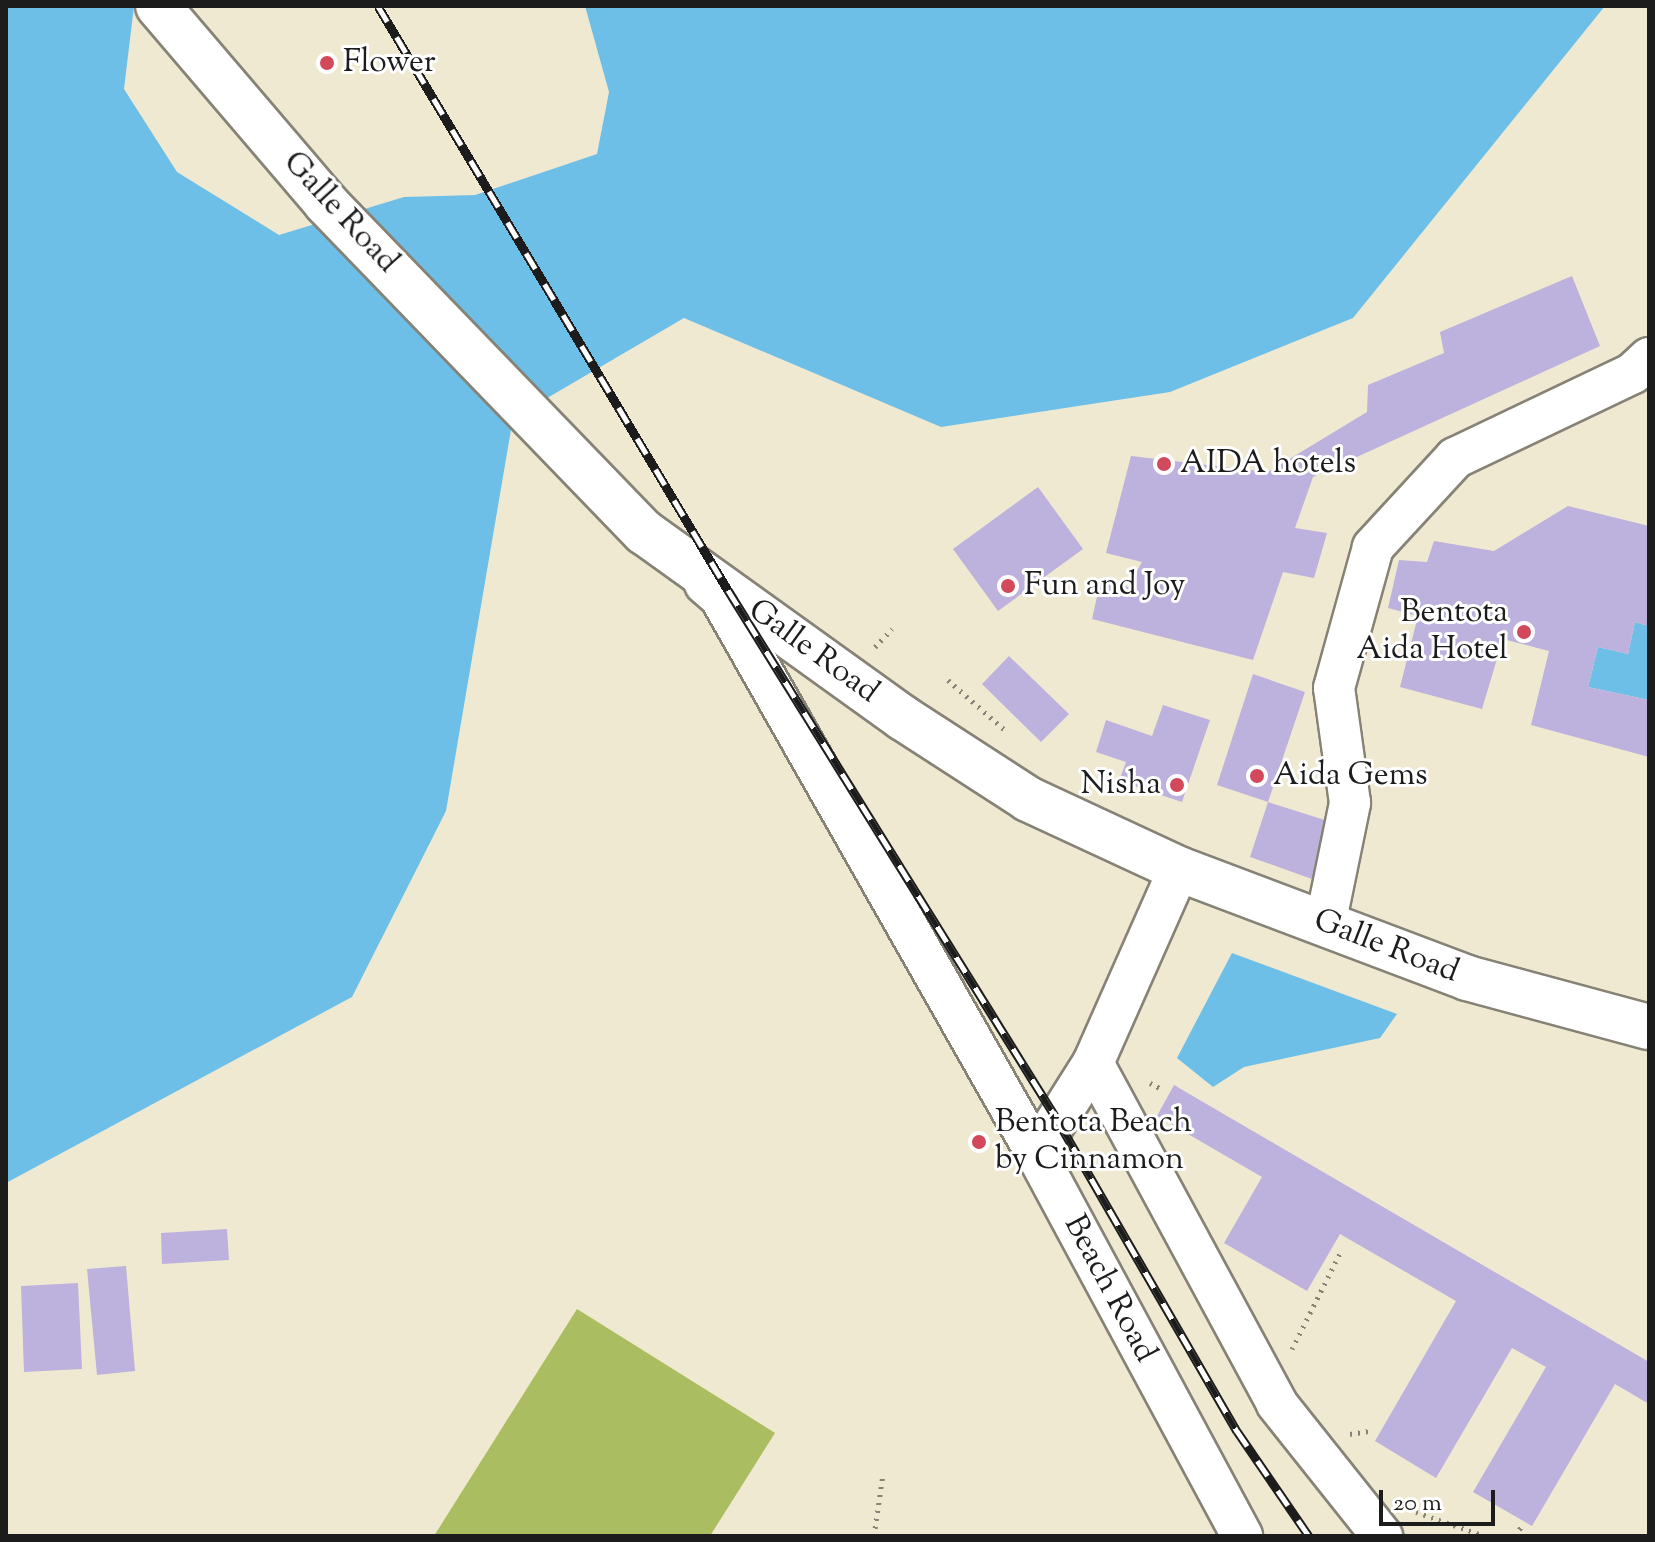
<!DOCTYPE html>
<style>
body{margin:0}
#map{position:relative;width:1655px;height:1542px;overflow:hidden;background:#f0e9d1;font-family:"Sorts Mill Goudy",serif}
div>[style]{position:absolute}
.green>*{inset:0;background:#aabd60}
.water>*{inset:0;background:#6dbfe8}
.building>*{inset:0;background:#bdb1de}
.path>*{height:5px;margin-top:-2.5px;transform-origin:0;background:repeating-linear-gradient(90deg,#868276 0 2px,transparent 0 8px)}
.roads{filter:drop-shadow(2px 0 #868276) drop-shadow(-2px 0 #868276) drop-shadow(0 2px #868276) drop-shadow(0 -2px #868276)}
.minor>*{height:40px;margin:-20px;padding:0 20px;transform-origin:20px;border-radius:20px;background:#fff}
.highway>*{height:44px;margin:-22px;padding:0 22px;transform-origin:22px;border-radius:22px;background:#fff}
.rail>*{height:9px;margin-top:-4.5px;transform-origin:0;background:repeating-linear-gradient(90deg,#fff 0 18px,#1c1c1c 0 36px);box-sizing:border-box;border-block:2px solid #1c1c1c}
.dots>*{width:22px;height:22px;translate:-50% -50%;box-sizing:border-box;border:4px solid #fff;border-radius:50%}
span{translate:-50% -50%;white-space:nowrap;text-align:center;line-height:1.15;-webkit-text-stroke:6px #fff;paint-order:stroke}
.poi-label{font-size:32px;color:#1c1c1c}
.left{translate:0 -50%;text-align:left}
.right{translate:-100% -50%;text-align:right}
.street-label{font-size:32px;color:#1c1c1c}
.frame{position:absolute;inset:0;border:8px solid #1c1c1c;pointer-events:none}
.scale{position:absolute;left:1379px;top:1490px;width:116px;height:36px;box-sizing:border-box;border:4px solid #1c1c1c;border-top:0;padding-left:10px;font-size:24px;line-height:28px;white-space:nowrap;color:#1c1c1c;-webkit-text-stroke:6px #fff;paint-order:stroke}
</style>
<div id="map">
<div class="green">
<div style="clip-path:polygon(577px 1309px,775px 1433px,710px 1536px,434px 1536px)"></div>
</div>
<div class="water">
<div style="clip-path:polygon(6px 6px,134px 6px,124px 89px,177px 172px,279px 235px,404px 197px,475px 195px,597px 154px,609px 92px,585px 6px,1605px 6px,1353px 318px,1170px 392px,941px 427px,684px 318px,513px 418px,446px 811px,352px 997px,6px 1183px)"></div>
<div style="clip-path:polygon(1635px 622px,1649px 626px,1649px 700px,1588px 687px,1598px 647px,1628px 654px)"></div>
<div style="clip-path:polygon(1232px 953px,1397px 1014px,1380px 1038px,1244px 1067px,1213px 1087px,1177px 1058px)"></div>
</div>
<div class="building">
<div style="clip-path:polygon(1572px 276px,1600px 346px,1313px 477px,1295px 528px,1327px 533px,1314px 578px,1283px 572px,1253px 660px,1092px 619px,1101px 579px,1128px 587px,1142px 562px,1106px 553px,1131px 456px,1268px 472px,1367px 412px,1368px 385px,1444px 353px,1440px 332px)"></div>
<div style="clip-path:polygon(1038px 487px,1083px 549px,998px 611px,953px 549px)"></div>
<div style="clip-path:polygon(1568px 506px,1649px 526px,1649px 626px,1635px 622px,1628px 654px,1598px 647px,1588px 687px,1649px 700px,1649px 757px,1531px 725px,1549px 651px,1503px 639px,1482px 709px,1400px 687px,1418px 616px,1388px 608px,1399px 560px,1427px 562px,1434px 541px,1494px 551px)"></div>
<div style="clip-path:polygon(1009px 656px,1069px 714px,1041px 742px,982px 684px)"></div>
<div style="clip-path:polygon(1253px 674px,1305px 692px,1268px 802px,1217px 785px)"></div>
<div style="clip-path:polygon(1163px 705px,1210px 720px,1182px 802px,1119px 781px,1126px 762px,1096px 752px,1106px 720px,1152px 736px)"></div>
<div style="clip-path:polygon(1268px 802px,1331px 822px,1312px 879px,1250px 857px)"></div>
<div style="clip-path:polygon(1174px 1085px,1649px 1362px,1649px 1404px,1615px 1384px,1532px 1526px,1473px 1492px,1546px 1367px,1512px 1348px,1436px 1478px,1375px 1441px,1456px 1301px,1340px 1234px,1307px 1291px,1224px 1243px,1262px 1177px,1157px 1116px)"></div>
<div style="clip-path:polygon(227px 1229px,229px 1260px,162px 1264px,161px 1233px)"></div>
<div style="clip-path:polygon(126px 1266px,135px 1371px,97px 1375px,87px 1269px)"></div>
<div style="clip-path:polygon(78px 1283px,82px 1369px,24px 1372px,21px 1286px)"></div>
</div>
<div class="path">
<div style="left:875px;top:647px;width:25px;rotate:-47deg"></div>
<div style="left:948px;top:680px;width:79px;rotate:41.4deg"></div>
<div style="left:1150px;top:1083px;width:13px;rotate:27deg"></div>
<div style="left:1292px;top:1349px;width:110px;rotate:-63.4deg"></div>
<div style="left:1350px;top:1434px;width:19px;rotate:-9deg"></div>
<div style="left:1416px;top:1512px;width:73px;rotate:19.2deg"></div>
<div style="left:874px;top:1536px;width:63px;rotate:-81.7deg"></div>
<div style="left:1515px;top:1536px;width:11px;rotate:-56deg"></div>
</div>
<div class="roads">
<div class="minor">
<div style="left:705px;top:584px;width:20px;rotate:41deg"></div>
<div style="left:720px;top:597px;width:640px;rotate:60.39deg"></div>
<div style="left:1179px;top:869px;width:212px;rotate:113.9deg"></div>
<div style="left:1093px;top:1063px;width:107px;rotate:122.3deg"></div>
<div style="left:1036px;top:1153px;width:435px;rotate:61.7deg"></div>
<div style="left:1325px;top:925px;width:125px;rotate:-78.4deg"></div>
<div style="left:1350px;top:803px;width:116px;rotate:-97.9deg"></div>
<div style="left:1334px;top:688px;width:146px;rotate:-74.5deg"></div>
<div style="left:1373px;top:547px;width:121px;rotate:-47.3deg"></div>
<div style="left:1455px;top:458px;width:197px;rotate:-25.5deg"></div>
<div style="left:1633px;top:373px;width:22px;rotate:-43deg"></div>
<div style="left:1093px;top:1063px;width:387px;rotate:61.6deg"></div>
<div style="left:1277px;top:1404px;width:169px;rotate:51.5deg"></div>
</div>
<div class="highway">
<div style="left:158px;top:6px;width:259px;rotate:49.5deg"></div>
<div style="left:326px;top:203px;width:458px;rotate:46deg"></div>
<div style="left:644px;top:532px;width:319px;rotate:35.7deg"></div>
<div style="left:903px;top:718px;width:149px;rotate:32.9deg"></div>
<div style="left:1028px;top:799px;width:166px;rotate:24.9deg"></div>
<div style="left:1179px;top:869px;width:308px;rotate:20.7deg"></div>
<div style="left:1467px;top:978px;width:188px;rotate:15.1deg"></div>
</div>
</div>
<div class="rail">
<div style="left:378px;top:6px;width:681px;rotate:59.07deg"></div>
<div style="left:728px;top:590px;width:619px;rotate:58.13deg"></div>
<div style="left:1055px;top:1116px;width:364px;rotate:60deg"></div>
<div style="left:1237px;top:1431px;width:127px;rotate:55.6deg"></div>
</div>
<div class="dots">
<div style="left:327px;top:63px;background:#d1495b"></div>
<div style="left:1164px;top:464px;background:#d1495b"></div>
<div style="left:1008px;top:586px;background:#d1495b"></div>
<div style="left:1524px;top:632px;background:#d1495b"></div>
<div style="left:1257px;top:776px;background:#d1495b"></div>
<div style="left:1177px;top:785px;background:#d1495b"></div>
<div style="left:979px;top:1142px;background:#d1495b"></div>
</div>
<div class="poi-label">
<span class="left" style="left:343px;top:63px">Flower</span>
<span class="left" style="left:1180px;top:464px">AIDA hotels</span>
<span class="left" style="left:1024px;top:586px">Fun and Joy</span>
<span class="right" style="left:1508px;top:632px">Bentota<br>Aida Hotel</span>
<span class="left" style="left:1273px;top:776px">Aida Gems</span>
<span class="right" style="left:1161px;top:785px">Nisha</span>
<span class="left" style="left:995px;top:1142px">Bentota Beach<br>by Cinnamon</span>
</div>
<div class="street-label">
<span style="left:340px;top:213px;rotate:47deg">Galle Road</span>
<span style="left:813px;top:652px;rotate:36deg">Galle Road</span>
<span style="left:1386px;top:947px;rotate:21deg">Galle Road</span>
<span style="left:1109px;top:1289px;rotate:62deg">Beach Road</span>
</div>
<div class="frame"></div>
<div class="scale">20 m</div>
</div>
